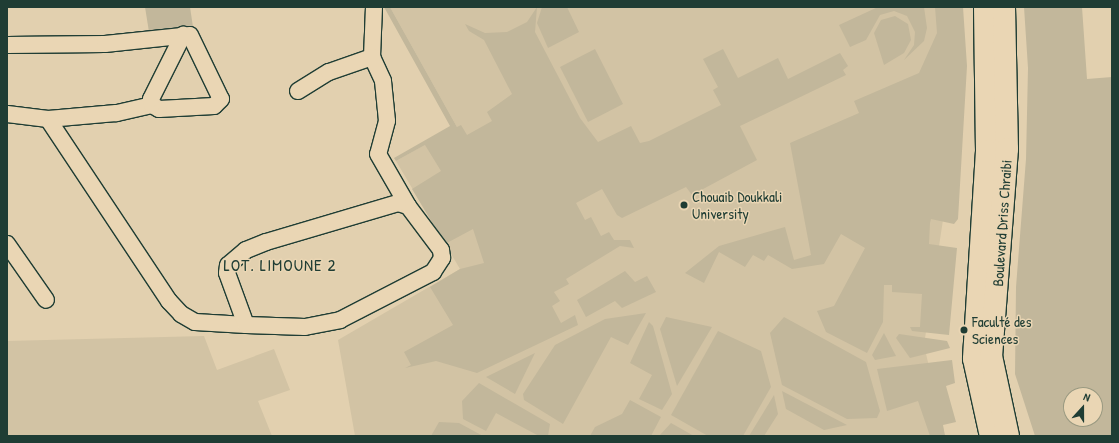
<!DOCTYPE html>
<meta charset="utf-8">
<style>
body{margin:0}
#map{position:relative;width:1119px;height:443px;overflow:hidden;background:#e2d0af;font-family:"Patrick Hand",sans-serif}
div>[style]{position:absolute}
.built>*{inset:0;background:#d2c3a4}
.green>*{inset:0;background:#c2b79b}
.roads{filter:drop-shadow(1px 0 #1f3d34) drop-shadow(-1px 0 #1f3d34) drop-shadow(0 1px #1f3d34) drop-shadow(0 -1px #1f3d34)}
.minor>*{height:16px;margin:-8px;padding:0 8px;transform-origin:8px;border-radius:8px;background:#ead6b4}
.secondary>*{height:22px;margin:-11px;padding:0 11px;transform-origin:11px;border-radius:11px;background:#ead6b4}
.dots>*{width:11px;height:11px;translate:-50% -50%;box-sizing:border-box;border:2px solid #ead6b4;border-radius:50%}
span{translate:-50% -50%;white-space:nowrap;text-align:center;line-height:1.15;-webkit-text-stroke:3px #ead6b4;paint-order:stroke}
.poi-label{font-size:15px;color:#1f3d34}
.left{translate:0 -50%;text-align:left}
.street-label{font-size:15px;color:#1f3d34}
.quarter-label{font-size:17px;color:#1f3d34;letter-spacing:1px}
.frame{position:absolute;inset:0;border:8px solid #1f3d34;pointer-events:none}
.north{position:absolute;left:1063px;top:387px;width:40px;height:40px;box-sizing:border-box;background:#ead6b4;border:1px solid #999981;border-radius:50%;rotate:21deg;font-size:11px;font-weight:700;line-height:16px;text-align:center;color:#1f3d34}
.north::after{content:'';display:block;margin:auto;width:14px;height:18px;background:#1f3d34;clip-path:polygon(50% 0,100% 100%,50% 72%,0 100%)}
</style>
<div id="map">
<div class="built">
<div style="clip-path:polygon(390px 7px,941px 7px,953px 154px,924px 345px,945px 436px,355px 436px,338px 340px,460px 269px,396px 161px,457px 127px)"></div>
<div style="clip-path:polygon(204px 336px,217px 370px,274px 349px,290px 390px,258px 401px,272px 436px,7px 436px,7px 341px)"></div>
</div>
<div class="green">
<div style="clip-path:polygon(145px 7px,190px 7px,193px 27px,149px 32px)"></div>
<div style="clip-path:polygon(384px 7px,390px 7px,457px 127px,461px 125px,467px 135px,492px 121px,487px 112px,512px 94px,484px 40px,469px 31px,465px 24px,485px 33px,507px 32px,527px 22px,537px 7px,535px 32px,580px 118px,598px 142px,631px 126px,640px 143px,649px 141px,721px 105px,713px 90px,718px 87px,703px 59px,723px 49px,738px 78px,778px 58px,788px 79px,840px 53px,848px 66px,843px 70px,846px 75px,740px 126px,757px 160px,692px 195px,686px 187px,622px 218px,617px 215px,602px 189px,576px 203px,585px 220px,591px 217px,601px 236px,609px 232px,614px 240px,630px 240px,634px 248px,620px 246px,566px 279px,569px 284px,554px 292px,560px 301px,552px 306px,561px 323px,575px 315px,578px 325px,477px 373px,436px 361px,405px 368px,411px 365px,404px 352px,453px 325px,430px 287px,460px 269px,484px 263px,473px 229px,445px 244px,412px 189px,441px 171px,425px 145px,396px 161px,394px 158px,450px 126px)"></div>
<div style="clip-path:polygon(542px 7px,567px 7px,579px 32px,548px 48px,537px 23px)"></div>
<div style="clip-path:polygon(878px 7px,924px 7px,927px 28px,924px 41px,904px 60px,914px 45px,915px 32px,907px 16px,894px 11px,880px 15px,866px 40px,850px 47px,839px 25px)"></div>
<div style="clip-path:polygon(935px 7px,963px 7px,967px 66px,958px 219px,954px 224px,931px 219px,930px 223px,929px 244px,957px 248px,949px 335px,912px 331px,910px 327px,920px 327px,922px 294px,892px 292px,892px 285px,884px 285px,883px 322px,867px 353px,826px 332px,817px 311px,834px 306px,865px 248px,841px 234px,824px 264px,792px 269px,768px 255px,764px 261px,753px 255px,745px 267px,719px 252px,704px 283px,685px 273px,719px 246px,785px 227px,794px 260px,811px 255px,790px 143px,859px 113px,854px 101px,919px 73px,937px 33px)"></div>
<div style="clip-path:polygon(evenodd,1024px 7px,1082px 7px,1087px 79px,1112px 77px,1112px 436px,1035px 436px,1015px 374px,1016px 287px,1026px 159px,1028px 68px,1024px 7px,1071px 395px,1095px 395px,1095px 419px,1071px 419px,1071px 395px)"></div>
<div style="clip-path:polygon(895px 16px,908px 24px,911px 40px,904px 53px,884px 65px,874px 33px,881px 20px)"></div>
<div style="clip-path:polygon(595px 49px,623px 104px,588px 122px,560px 67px)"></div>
<div style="clip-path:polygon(625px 271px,635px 282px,647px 276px,656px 292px,622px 308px,615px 301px,586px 317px,577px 300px)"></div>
<div style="clip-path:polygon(646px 313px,628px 345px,611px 337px,563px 424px,524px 400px,523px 394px,555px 345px,605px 319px)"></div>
<div style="clip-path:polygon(666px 317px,712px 327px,677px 386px,660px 329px)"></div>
<div style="clip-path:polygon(784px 317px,866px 362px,880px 411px,877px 418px,847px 419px,782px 385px,770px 333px)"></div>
<div style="clip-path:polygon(649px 322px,653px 326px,672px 394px,662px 410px,639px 399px,652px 375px,630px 363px)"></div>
<div style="clip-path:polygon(718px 331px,761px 351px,771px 387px,743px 436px,708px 436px,671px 415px)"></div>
<div style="clip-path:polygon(884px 333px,896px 356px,875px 360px,872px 355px)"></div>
<div style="clip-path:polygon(899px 334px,947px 341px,950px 348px,910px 358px,896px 338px)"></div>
<div style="clip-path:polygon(535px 353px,515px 394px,486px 377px)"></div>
<div style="clip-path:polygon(952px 360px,955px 383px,946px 386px,956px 422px,943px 425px,945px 436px,930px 436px,918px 401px,887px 411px,877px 369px)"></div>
<div style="clip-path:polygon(479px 383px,550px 424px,548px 436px,539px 436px,496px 413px,486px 431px,463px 419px,462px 401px)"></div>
<div style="clip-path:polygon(782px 391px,847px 425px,824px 430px,786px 409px)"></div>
<div style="clip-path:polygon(774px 395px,778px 414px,764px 436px,749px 436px)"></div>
<div style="clip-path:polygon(630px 400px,661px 417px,651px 436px,590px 436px,595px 427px,622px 414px)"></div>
<div style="clip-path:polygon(439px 422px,459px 423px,483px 436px,431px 436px)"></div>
<div style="clip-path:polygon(671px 423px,694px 436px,659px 436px)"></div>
</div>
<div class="roads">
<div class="minor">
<div style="left:374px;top:7px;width:50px;rotate:92.3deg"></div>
<div style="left:372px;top:57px;width:26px;rotate:65deg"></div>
<div style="left:383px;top:81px;width:40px;rotate:84.3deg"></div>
<div style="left:387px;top:121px;width:34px;rotate:105deg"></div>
<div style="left:378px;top:154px;width:60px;rotate:60deg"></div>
<div style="left:7px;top:45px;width:98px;rotate:-0.6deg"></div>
<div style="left:105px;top:44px;width:85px;rotate:-6deg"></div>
<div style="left:190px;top:35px;width:71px;rotate:64.2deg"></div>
<div style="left:221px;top:99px;width:10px;rotate:135deg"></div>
<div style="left:214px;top:106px;width:55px;rotate:176.9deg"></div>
<div style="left:159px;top:109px;width:8px;rotate:-150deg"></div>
<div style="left:152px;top:105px;width:37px;rotate:167deg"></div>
<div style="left:116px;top:113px;width:68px;rotate:175deg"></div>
<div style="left:48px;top:119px;width:41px;rotate:-173deg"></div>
<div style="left:298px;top:91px;width:36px;rotate:-32deg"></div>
<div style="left:329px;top:72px;width:46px;rotate:-19.2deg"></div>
<div style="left:152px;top:105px;width:6px;rotate:-99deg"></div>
<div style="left:151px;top:99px;width:72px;rotate:-63.4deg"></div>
<div style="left:48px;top:119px;width:219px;rotate:56.4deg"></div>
<div style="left:169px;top:301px;width:18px;rotate:47deg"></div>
<div style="left:181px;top:314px;width:16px;rotate:30deg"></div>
<div style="left:195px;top:322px;width:51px;rotate:3.4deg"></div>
<div style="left:246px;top:325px;width:59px;rotate:1.9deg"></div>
<div style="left:305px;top:327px;width:36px;rotate:-11deg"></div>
<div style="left:340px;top:320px;width:105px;rotate:-27.3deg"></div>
<div style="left:433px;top:272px;width:17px;rotate:-57deg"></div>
<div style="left:442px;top:258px;width:8px;rotate:-97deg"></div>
<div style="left:441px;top:250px;width:55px;rotate:-126.9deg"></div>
<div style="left:408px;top:206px;width:10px;rotate:-163deg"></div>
<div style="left:398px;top:203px;width:138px;rotate:163.5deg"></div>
<div style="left:266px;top:242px;width:22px;rotate:158deg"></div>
<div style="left:246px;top:250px;width:23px;rotate:140deg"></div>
<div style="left:228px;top:265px;width:8px;rotate:97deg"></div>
<div style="left:227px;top:273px;width:55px;rotate:69.9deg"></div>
<div style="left:7px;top:244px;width:68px;rotate:55.1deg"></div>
</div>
<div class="secondary">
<div style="left:985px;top:7px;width:144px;rotate:89.2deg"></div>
<div style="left:987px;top:151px;width:208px;rotate:93.6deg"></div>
<div style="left:974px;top:359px;width:79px;rotate:77.6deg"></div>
<div style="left:1004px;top:7px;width:142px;rotate:88.8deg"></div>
<div style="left:1007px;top:149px;width:208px;rotate:94.4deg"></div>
<div style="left:991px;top:356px;width:82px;rotate:78deg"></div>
</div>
</div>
<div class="dots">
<div style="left:684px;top:205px;background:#1f3d34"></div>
<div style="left:964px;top:330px;background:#1f3d34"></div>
</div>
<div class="poi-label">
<span class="left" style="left:692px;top:205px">Chouaib Doukkali<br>University</span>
<span class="left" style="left:972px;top:330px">Faculté des<br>Sciences</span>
</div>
<div class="street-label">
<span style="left:1002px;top:223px;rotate:-86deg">Boulevard Driss Chraibi</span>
</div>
<div class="quarter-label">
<span style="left:280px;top:265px">LOT. LIMOUNE 2</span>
</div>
<div class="frame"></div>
<div class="north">N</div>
</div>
